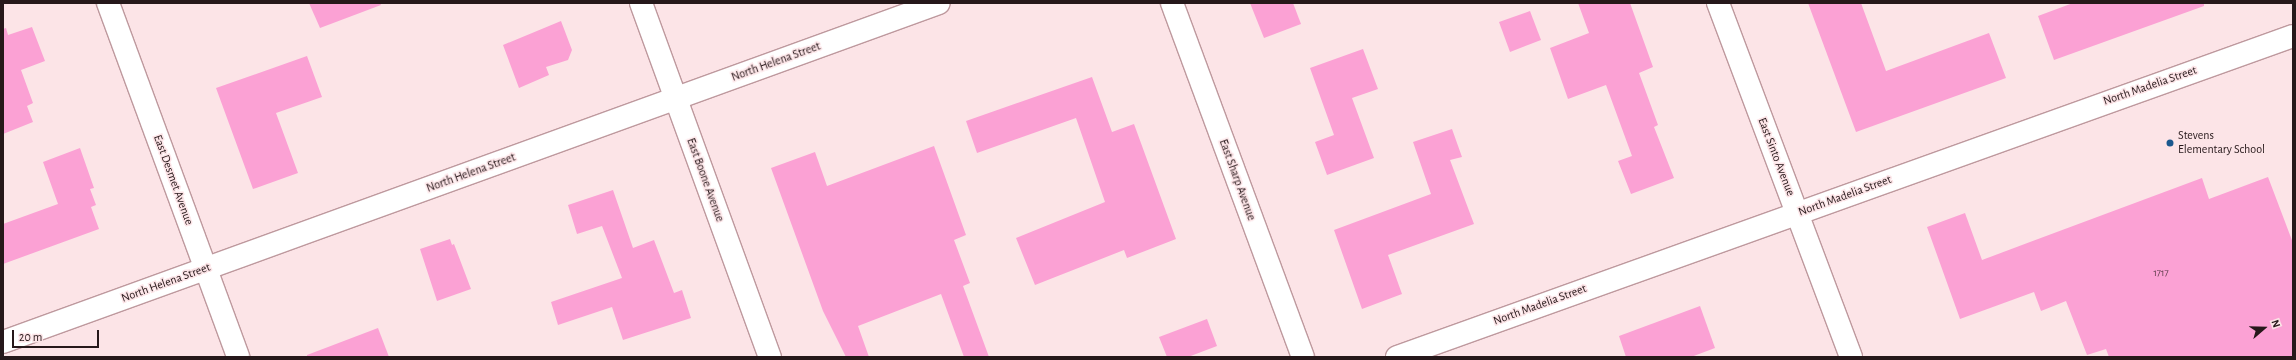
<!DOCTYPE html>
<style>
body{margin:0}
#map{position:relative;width:2296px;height:360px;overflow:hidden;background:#fce4e7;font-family:"Alegreya Sans",sans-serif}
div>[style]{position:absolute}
.building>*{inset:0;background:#fba1d4}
.roads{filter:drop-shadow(1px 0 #be999e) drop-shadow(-1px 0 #be999e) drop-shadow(0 1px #be999e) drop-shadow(0 -1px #be999e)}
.street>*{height:22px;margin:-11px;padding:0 11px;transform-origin:11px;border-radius:11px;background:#fff}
.dots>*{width:11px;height:11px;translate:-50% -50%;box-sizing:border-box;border:2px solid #fce4e7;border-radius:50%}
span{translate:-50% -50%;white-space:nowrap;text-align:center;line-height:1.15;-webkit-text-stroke:3px #fce4e7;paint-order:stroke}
.number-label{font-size:10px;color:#5b3a48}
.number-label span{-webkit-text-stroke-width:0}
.street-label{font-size:12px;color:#26181a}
.poi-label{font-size:12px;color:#26181a}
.left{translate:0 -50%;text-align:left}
.frame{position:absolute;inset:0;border:4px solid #26181a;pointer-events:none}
.north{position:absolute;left:2244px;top:308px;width:40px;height:40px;-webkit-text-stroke:3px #fce4e7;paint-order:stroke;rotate:70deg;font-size:11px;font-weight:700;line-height:16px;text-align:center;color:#26181a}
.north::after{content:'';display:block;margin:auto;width:14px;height:18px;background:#26181a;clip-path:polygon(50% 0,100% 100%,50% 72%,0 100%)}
.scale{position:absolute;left:12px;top:330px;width:87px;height:18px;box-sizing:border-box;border:2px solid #26181a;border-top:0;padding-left:5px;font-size:12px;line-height:14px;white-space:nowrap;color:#26181a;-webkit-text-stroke:3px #fce4e7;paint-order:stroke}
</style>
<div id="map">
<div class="building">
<div style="clip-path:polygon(309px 3px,380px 3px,381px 5px,320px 28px)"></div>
<div style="clip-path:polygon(1250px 3px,1293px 3px,1301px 24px,1264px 38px)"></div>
<div style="clip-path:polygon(1578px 3px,1630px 3px,1653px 67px,1639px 73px,1658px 125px,1654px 127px,1674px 178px,1631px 194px,1618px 161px,1632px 156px,1606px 85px,1568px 99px,1550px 48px,1589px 33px)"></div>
<div style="clip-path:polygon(1808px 3px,1861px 3px,1886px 71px,1989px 33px,2006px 78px,1856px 132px)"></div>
<div style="clip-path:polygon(2073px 3px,2204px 3px,2204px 6px,2054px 60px,2038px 16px)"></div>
<div style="clip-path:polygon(1530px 11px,1541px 40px,1510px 52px,1499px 22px)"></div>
<div style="clip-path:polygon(561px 21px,572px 50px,568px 60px,546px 67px,549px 75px,519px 88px,503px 45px)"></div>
<div style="clip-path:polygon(32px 27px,45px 61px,21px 70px,33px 103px,27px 106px,33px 122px,3px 134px,3px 29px,6px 28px,8px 35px)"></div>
<div style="clip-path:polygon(1363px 49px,1378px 89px,1352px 98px,1374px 158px,1327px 175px,1315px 142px,1334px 135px,1310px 68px)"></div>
<div style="clip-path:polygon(307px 56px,322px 97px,276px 113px,298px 173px,253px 189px,216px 88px)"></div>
<div style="clip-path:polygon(1092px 77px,1112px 132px,1134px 124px,1176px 239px,1127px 258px,1124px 250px,1035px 285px,1016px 238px,1105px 202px,1076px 118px,977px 153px,966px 121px)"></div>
<div style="clip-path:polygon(1452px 129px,1462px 157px,1450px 160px,1474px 224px,1388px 255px,1402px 294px,1362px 309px,1334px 230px,1431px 194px,1413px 142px)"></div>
<div style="clip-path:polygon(934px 146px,966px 235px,954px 240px,970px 283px,963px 286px,989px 357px,964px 357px,941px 294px,858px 326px,869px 357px,846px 357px,823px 311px,771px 168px,815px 152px,827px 186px)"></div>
<div style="clip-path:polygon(80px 148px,94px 188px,90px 189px,96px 205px,91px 207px,99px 229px,3px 264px,3px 224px,58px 204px,43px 162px)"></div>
<div style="clip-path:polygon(2268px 177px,2293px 243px,2293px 357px,2109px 357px,2106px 349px,2087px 355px,2066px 301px,2041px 311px,2034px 292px,1960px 319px,1927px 227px,1965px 213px,1982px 260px,2202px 178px,2209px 199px)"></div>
<div style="clip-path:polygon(613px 190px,633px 248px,654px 240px,674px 293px,682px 290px,691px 318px,623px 340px,612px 307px,558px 325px,551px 302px,622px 278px,602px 226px,577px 234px,568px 205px)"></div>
<div style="clip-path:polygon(450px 239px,452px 245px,454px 244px,471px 289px,437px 301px,420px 249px)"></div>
<div style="clip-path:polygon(1700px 306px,1715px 348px,1691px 357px,1626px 357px,1619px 336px)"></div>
<div style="clip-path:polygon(1207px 319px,1217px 346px,1188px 357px,1167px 357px,1159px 337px)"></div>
<div style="clip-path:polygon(378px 328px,389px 357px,307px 357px,307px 355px)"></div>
</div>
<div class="roads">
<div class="street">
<div style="left:108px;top:3px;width:377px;rotate:69.8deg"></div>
<div style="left:641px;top:3px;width:377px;rotate:70deg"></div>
<div style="left:1172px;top:3px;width:377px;rotate:69.7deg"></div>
<div style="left:1718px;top:3px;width:378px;rotate:69.4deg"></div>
<div style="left:3px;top:342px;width:995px;rotate:-19.91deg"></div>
<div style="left:1397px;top:357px;width:952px;rotate:-19.71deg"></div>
</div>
</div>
<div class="dots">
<div style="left:2170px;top:143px;background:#1b588e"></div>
</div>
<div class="number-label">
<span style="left:2161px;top:274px">1717</span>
</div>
<div class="street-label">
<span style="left:776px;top:62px;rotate:-20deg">North Helena Street</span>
<span style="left:2150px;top:86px;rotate:-19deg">North Madelia Street</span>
<span style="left:1776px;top:157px;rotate:69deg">East Sinto Avenue</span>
<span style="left:471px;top:173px;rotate:-20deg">North Helena Street</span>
<span style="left:173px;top:180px;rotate:70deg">East Desmet Avenue</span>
<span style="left:705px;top:180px;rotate:70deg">East Boone Avenue</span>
<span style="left:1237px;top:180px;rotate:70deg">East Sharp Avenue</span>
<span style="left:1845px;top:196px;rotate:-20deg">North Madelia Street</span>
<span style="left:166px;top:283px;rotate:-20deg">North Helena Street</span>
<span style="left:1540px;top:305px;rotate:-20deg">North Madelia Street</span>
</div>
<div class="poi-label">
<span class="left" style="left:2178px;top:143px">Stevens<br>Elementary School</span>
</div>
<div class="frame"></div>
<div class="north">N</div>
<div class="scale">20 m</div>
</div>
